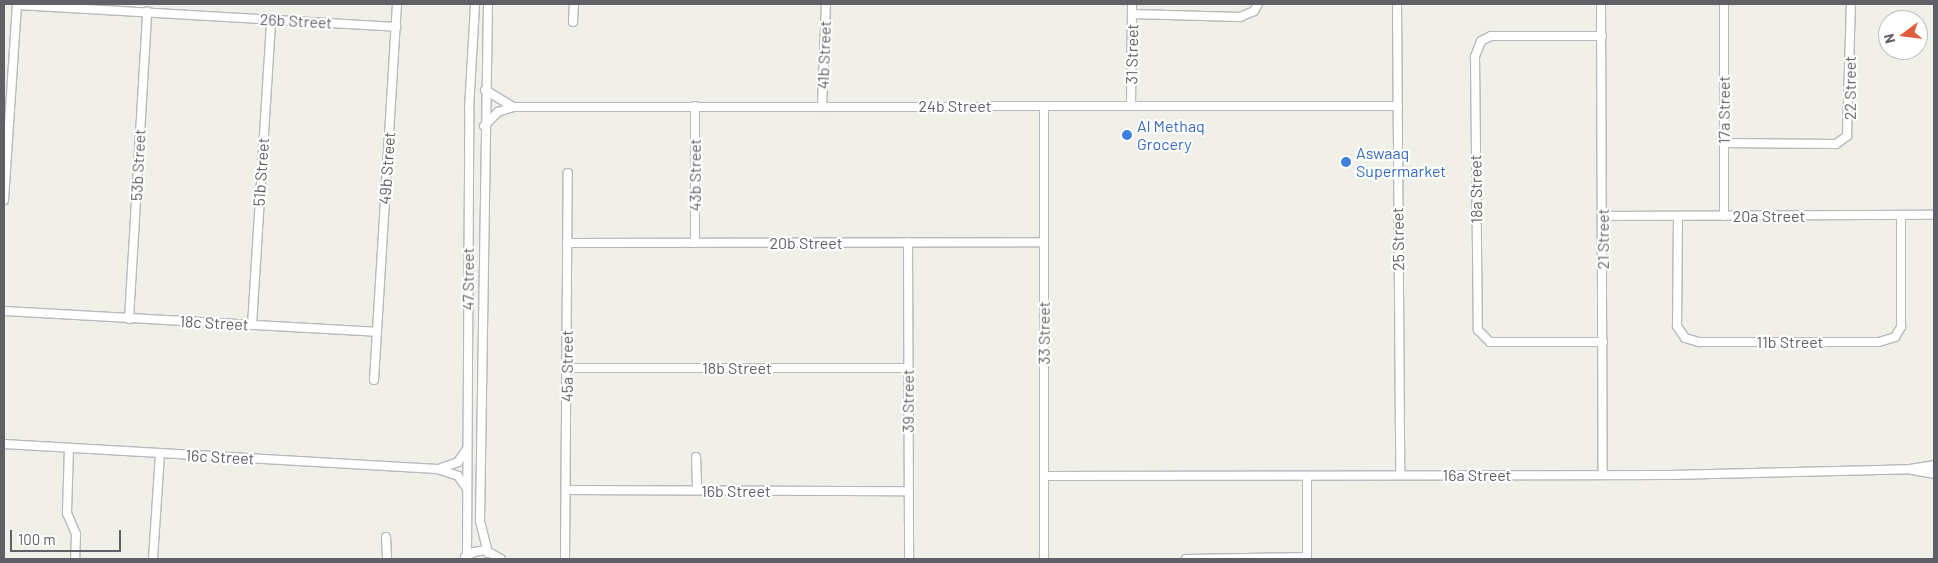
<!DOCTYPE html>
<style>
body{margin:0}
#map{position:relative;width:1938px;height:563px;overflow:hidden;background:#f0efe8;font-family:Barlow,sans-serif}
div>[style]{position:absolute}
.roads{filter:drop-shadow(1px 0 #b7b9bd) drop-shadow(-1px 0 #b7b9bd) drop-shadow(0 1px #b7b9bd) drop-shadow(0 -1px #b7b9bd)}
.minor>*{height:8px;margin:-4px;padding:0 4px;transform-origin:4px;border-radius:4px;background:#fff}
.dots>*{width:14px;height:14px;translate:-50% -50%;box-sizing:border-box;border:2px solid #fff;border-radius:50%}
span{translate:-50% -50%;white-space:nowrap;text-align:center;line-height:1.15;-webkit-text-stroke:4.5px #fff;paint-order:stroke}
.street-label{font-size:16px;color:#5f6167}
.shop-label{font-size:16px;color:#366cbe}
.left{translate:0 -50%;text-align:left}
.frame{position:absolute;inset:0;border:5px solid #5f6167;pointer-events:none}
.north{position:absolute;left:1878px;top:10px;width:50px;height:50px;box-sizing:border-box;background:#fff;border:1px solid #bfc0c2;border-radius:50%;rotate:255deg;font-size:14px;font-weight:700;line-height:20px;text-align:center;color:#5f6167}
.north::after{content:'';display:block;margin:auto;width:18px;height:22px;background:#e15c3c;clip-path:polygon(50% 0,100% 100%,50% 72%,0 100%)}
.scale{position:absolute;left:10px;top:530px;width:111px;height:22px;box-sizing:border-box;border:2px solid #5f6167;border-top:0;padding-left:6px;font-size:15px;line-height:18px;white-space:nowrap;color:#5f6167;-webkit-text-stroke:4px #fff;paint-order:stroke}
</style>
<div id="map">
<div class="roads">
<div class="minor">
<div style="left:1397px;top:4px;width:471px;rotate:89.6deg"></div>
<div style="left:1601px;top:4px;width:471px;rotate:89.8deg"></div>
<div style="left:1724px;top:4px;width:212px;rotate:90deg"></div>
<div style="left:17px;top:5px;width:380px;rotate:3.3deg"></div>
<div style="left:1132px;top:14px;width:108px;rotate:1.6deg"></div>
<div style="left:1240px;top:17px;width:15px;rotate:-23deg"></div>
<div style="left:1254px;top:11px;width:8px;rotate:-60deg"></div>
<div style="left:573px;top:22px;width:18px;rotate:-87deg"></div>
<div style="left:1602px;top:36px;width:111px;rotate:180deg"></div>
<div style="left:1491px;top:36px;width:11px;rotate:153deg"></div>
<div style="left:1481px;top:41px;width:17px;rotate:111deg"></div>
<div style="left:1475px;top:57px;width:273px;rotate:89.4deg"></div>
<div style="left:1478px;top:330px;width:17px;rotate:45deg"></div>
<div style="left:1490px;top:342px;width:113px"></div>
<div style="left:485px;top:90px;width:33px;rotate:31deg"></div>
<div style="left:1131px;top:105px;width:101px;rotate:-89.4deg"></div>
<div style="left:695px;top:106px;width:137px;rotate:90deg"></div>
<div style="left:1044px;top:106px;width:453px;rotate:90deg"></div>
<div style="left:822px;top:107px;width:103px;rotate:-87.8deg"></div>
<div style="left:484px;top:126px;width:20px;rotate:-45deg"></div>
<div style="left:498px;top:112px;width:16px;rotate:-18deg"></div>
<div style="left:513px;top:107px;width:885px;rotate:-0.06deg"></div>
<div style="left:1724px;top:143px;width:112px;rotate:0.5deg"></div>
<div style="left:1836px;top:144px;width:14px;rotate:-36deg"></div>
<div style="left:1847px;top:136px;width:132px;rotate:-88.3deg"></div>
<div style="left:4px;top:200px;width:196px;rotate:-86.2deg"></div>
<div style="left:1603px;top:216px;width:331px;rotate:-0.2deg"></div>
<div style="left:1678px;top:216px;width:110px;rotate:90.5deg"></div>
<div style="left:1677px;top:326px;width:14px;rotate:56deg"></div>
<div style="left:1685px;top:338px;width:15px;rotate:16deg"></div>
<div style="left:1699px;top:342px;width:180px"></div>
<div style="left:1879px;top:342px;width:17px;rotate:-17deg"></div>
<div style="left:1895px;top:337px;width:12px;rotate:-59deg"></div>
<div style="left:1901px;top:327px;width:112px;rotate:-90deg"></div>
<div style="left:908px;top:242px;width:317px;rotate:89.8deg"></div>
<div style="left:567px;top:243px;width:477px;rotate:-0.1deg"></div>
<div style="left:4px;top:311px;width:373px;rotate:3.2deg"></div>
<div style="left:129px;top:319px;width:308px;rotate:-86.6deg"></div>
<div style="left:252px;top:325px;width:307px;rotate:-86.4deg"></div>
<div style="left:567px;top:368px;width:341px"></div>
<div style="left:374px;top:380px;width:377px;rotate:-86.5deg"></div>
<div style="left:4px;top:444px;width:434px;rotate:3.3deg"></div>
<div style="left:437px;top:469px;width:22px;rotate:18deg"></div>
<div style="left:458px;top:476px;width:14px;rotate:54deg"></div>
<div style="left:69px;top:448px;width:65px;rotate:91.8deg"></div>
<div style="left:67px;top:513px;width:23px;rotate:67deg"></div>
<div style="left:76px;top:534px;width:25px;rotate:92deg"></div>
<div style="left:696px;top:457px;width:33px;rotate:88deg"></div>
<div style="left:441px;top:468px;width:18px;rotate:-19deg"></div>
<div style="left:458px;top:462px;width:14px;rotate:-56deg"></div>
<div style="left:1912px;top:470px;width:22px;rotate:10deg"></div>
<div style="left:1045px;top:476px;width:625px;rotate:-0.09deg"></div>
<div style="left:1670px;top:475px;width:240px;rotate:-1.4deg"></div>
<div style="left:1910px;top:469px;width:24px;rotate:-9deg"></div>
<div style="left:566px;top:490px;width:341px;rotate:0.2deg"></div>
<div style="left:386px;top:537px;width:22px;rotate:87deg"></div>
<div style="left:488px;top:553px;width:33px;rotate:-104deg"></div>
<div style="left:480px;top:521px;width:517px;rotate:-89.11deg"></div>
<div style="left:467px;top:555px;width:446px;rotate:-89.7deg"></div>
<div style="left:469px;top:109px;width:105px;rotate:-86.7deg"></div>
<div style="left:465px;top:557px;width:10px;rotate:-29deg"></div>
<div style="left:474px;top:552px;width:11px;rotate:-10deg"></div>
<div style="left:485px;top:550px;width:18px;rotate:29deg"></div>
<div style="left:153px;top:559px;width:105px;rotate:-86.2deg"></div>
<div style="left:565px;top:559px;width:386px;rotate:-89.6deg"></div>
<div style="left:1186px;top:559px;width:121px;rotate:-0.9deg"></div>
<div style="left:1307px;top:559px;width:83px;rotate:-90deg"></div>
</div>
</div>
<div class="dots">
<div style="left:1127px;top:135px;background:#3f7fe0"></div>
<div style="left:1346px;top:162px;background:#3f7fe0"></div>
</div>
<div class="street-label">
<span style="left:296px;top:21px;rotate:3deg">26b Street</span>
<span style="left:1132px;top:54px;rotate:-89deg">31 Street</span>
<span style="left:824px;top:55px;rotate:-88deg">41b Street</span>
<span style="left:1850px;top:88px;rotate:-90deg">22 Street</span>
<span style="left:955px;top:106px">24b Street</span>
<span style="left:1724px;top:110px;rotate:-90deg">17a Street</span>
<span style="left:138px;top:165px;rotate:-87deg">53b Street</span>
<span style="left:387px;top:168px;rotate:-86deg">49b Street</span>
<span style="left:261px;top:172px;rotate:-86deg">51b Street</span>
<span style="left:695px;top:175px;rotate:-90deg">43b Street</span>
<span style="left:1476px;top:189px;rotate:-91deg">18a Street</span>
<span style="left:1769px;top:216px">20a Street</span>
<span style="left:1398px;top:239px;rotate:-91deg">25 Street</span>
<span style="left:1603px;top:239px;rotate:-90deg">21 Street</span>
<span style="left:806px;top:243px">20b Street</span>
<span style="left:468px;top:279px;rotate:-90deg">47 Street</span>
<span style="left:214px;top:323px;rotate:3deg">18c Street</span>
<span style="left:1044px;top:333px;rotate:-90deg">33 Street</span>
<span style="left:1790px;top:342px">11b Street</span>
<span style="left:567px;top:366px;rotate:-90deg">45a Street</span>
<span style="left:737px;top:368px">18b Street</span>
<span style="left:908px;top:401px;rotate:-90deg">39 Street</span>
<span style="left:220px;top:457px;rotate:3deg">16c Street</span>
<span style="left:1477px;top:475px">16a Street</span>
<span style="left:736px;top:491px">16b Street</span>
</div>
<div class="shop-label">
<span class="left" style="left:1137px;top:135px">Al Methaq<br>Grocery</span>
<span class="left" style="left:1356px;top:162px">Aswaaq<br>Supermarket</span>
</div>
<div class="frame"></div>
<div class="north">N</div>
<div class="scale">100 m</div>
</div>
